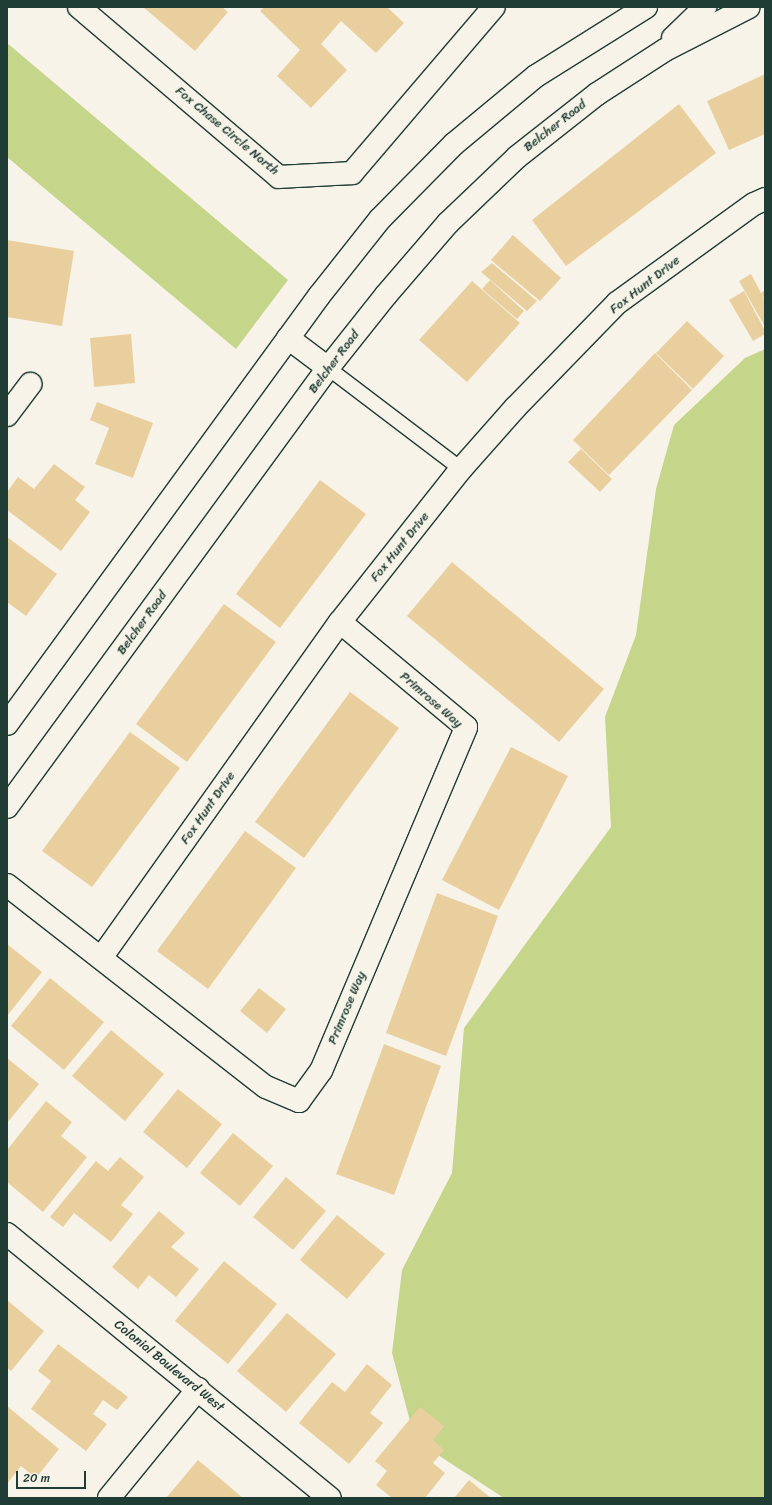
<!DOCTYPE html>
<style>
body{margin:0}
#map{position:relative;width:772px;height:1505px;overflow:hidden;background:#f7f3e8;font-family:Sriracha,sans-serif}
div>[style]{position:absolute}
.green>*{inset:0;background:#c5d589}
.building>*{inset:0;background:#eacf9e}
.roads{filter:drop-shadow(1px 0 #1f3d34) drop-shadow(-1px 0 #1f3d34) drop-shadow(0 1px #1f3d34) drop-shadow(0 -1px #1f3d34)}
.lane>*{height:14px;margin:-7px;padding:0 7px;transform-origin:7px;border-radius:7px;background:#f7f3e8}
.street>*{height:22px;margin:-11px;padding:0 11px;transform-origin:11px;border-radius:11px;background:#f7f3e8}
.secondary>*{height:22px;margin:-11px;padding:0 11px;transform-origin:11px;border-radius:11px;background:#f7f3e8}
span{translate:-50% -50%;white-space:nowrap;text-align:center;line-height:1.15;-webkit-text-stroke:3.5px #f7f3e8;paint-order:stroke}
.street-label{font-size:13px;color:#1f3d34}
.frame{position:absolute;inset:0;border:8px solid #1f3d34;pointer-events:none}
.scale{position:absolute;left:16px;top:1471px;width:70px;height:18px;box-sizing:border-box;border:2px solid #1f3d34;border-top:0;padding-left:5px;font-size:12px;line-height:14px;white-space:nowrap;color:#1f3d34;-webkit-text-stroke:3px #f7f3e8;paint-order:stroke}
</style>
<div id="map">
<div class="green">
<div style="clip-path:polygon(7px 43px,288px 280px,236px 349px,7px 157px)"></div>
<div style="clip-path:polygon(765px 349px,765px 1498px,504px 1498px,415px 1440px,392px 1353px,402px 1270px,452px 1173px,464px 1028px,611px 827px,605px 717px,636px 635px,656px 489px,674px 425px,745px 358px)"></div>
</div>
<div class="building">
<div style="clip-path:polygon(143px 7px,222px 7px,228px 12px,195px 51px)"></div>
<div style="clip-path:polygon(264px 7px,387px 7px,404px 23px,376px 53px,341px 21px,321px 44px,347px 70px,311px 108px,277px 76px,300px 50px,260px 11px)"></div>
<div style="clip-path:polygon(765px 74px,765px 134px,729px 150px,707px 101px)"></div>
<div style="clip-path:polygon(679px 104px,716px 153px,566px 266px,532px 220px)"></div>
<div style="clip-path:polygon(513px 235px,561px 278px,540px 301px,491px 260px)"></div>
<div style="clip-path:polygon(7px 240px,74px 251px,62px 326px,7px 317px)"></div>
<div style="clip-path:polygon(492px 263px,537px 301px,527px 311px,481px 272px)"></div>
<div style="clip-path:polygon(751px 274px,761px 293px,765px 290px,765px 299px,762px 295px,765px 300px,764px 325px,739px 281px)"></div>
<div style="clip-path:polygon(490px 280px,524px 311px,517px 319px,482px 289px)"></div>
<div style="clip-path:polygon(472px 281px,520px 323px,467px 382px,419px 340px)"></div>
<div style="clip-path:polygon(744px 291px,765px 331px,765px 334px,753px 341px,729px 300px)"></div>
<div style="clip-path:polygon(687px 321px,724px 356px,693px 389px,656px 353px)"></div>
<div style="clip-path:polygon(131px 334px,135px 383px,94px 387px,90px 338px)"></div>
<div style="clip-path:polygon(655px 353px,692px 390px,609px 475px,573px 440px)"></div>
<div style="clip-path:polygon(97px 402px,153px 423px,133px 478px,95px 464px,109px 428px,90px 420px)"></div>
<div style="clip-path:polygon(581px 449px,612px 479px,600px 492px,568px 462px)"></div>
<div style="clip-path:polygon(54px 464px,85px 487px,75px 500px,90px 512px,61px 551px,7px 510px,7px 492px,18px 477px,34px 489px)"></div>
<div style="clip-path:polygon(320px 480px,366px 514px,280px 628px,236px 594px)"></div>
<div style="clip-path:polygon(7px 537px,57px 574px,26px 616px,7px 602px)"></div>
<div style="clip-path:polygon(452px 562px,604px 689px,559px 742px,407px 616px)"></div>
<div style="clip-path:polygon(224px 604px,276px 642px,187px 762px,136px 724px)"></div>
<div style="clip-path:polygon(350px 692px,399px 728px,304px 858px,255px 822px)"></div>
<div style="clip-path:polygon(130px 732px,180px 768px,92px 887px,42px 851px)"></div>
<div style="clip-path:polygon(511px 747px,568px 776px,499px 910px,442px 880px)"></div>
<div style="clip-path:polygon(245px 831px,296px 868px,208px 989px,157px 951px)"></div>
<div style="clip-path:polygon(437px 893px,498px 916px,446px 1056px,386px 1033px)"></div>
<div style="clip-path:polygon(7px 944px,42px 972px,7px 1016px)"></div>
<div style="clip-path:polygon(50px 978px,104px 1022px,64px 1070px,11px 1026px)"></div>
<div style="clip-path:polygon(259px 988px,286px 1009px,267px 1033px,240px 1011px)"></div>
<div style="clip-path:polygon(111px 1030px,164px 1074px,125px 1121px,72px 1076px)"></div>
<div style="clip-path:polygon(384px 1044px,441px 1066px,394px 1195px,336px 1174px)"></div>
<div style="clip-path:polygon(7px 1058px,39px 1084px,7px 1123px)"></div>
<div style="clip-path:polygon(178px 1089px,222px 1124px,187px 1168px,143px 1132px)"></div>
<div style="clip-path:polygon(46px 1101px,72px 1122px,61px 1136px,87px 1157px,43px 1212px,7px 1182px,7px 1150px)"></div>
<div style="clip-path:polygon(233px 1133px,273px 1166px,240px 1206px,200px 1173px)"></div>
<div style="clip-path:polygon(120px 1157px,144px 1177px,121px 1205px,133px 1214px,111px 1242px,74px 1213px,63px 1227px,50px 1217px,96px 1161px,108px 1171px)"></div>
<div style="clip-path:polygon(286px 1177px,326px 1211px,293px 1250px,253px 1217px)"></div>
<div style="clip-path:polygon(159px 1211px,185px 1233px,171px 1247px,199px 1269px,176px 1297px,149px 1275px,138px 1289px,112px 1267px)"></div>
<div style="clip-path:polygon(337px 1215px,385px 1254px,347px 1299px,300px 1260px)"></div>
<div style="clip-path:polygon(224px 1261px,277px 1304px,228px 1364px,175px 1321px)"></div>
<div style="clip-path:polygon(7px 1300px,44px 1331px,11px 1371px,7px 1368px)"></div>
<div style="clip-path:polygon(287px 1313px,336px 1354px,286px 1412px,237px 1371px)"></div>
<div style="clip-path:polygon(58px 1344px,128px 1397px,117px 1410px,103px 1400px,93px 1414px,107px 1424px,86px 1451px,31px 1409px,51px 1381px,38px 1371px)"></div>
<div style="clip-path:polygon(367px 1364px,392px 1385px,370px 1413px,383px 1423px,349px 1464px,299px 1423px,332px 1382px,345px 1392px)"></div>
<div style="clip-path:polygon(7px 1406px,59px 1449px,36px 1478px,21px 1466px,7px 1484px)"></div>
<div style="clip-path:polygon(420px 1407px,444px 1426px,433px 1440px,444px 1450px,433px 1463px,445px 1473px,425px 1498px,392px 1498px,376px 1485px,387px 1471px,375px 1461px)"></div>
<div style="clip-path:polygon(198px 1460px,243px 1498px,166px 1498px)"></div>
<div style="clip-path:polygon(469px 1480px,491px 1498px,454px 1498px)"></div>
</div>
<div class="roads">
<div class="lane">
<div style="left:328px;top:368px;width:167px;rotate:37.2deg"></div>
</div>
<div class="street">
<div style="left:79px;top:7px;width:262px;rotate:40.4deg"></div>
<div style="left:279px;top:177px;width:73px;rotate:-3.1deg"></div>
<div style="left:352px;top:173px;width:218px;rotate:-49.5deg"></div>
<div style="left:7px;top:415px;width:39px;rotate:-53deg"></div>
<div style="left:7px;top:885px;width:328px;rotate:38deg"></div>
<div style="left:266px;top:1087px;width:36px;rotate:23deg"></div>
<div style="left:299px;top:1101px;width:37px;rotate:-54deg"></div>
<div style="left:321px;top:1071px;width:373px;rotate:-67.1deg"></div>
<div style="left:466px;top:727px;width:164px;rotate:-140.2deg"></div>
<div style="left:101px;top:958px;width:412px;rotate:-54.6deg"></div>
<div style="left:340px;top:622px;width:195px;rotate:-51.7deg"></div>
<div style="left:461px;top:469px;width:81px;rotate:-48.5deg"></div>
<div style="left:515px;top:408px;width:146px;rotate:-45.8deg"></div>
<div style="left:617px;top:303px;width:169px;rotate:-35.9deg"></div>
<div style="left:754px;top:204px;width:12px;rotate:-24deg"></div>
<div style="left:7px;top:1234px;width:417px;rotate:39.3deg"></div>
<div style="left:109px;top:1498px;width:141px;rotate:-50.8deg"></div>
</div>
<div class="secondary">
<div style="left:673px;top:38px;width:45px;rotate:-44.1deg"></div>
<div style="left:288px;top:338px;width:50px;rotate:36.9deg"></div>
<div style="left:7px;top:724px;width:530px;rotate:-53.91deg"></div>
<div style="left:319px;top:296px;width:98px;rotate:-51.6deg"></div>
<div style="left:380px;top:219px;width:105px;rotate:-45.4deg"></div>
<div style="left:454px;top:144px;width:107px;rotate:-39.7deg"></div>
<div style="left:536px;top:76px;width:130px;rotate:-32.1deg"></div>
<div style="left:7px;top:807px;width:544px;rotate:-53.83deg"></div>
<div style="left:328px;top:368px;width:93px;rotate:-51.5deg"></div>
<div style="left:386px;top:295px;width:95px;rotate:-49.3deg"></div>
<div style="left:448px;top:223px;width:95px;rotate:-43.7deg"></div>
<div style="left:517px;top:157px;width:102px;rotate:-38.2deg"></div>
<div style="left:597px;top:94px;width:81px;rotate:-32.9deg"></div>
<div style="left:665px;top:50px;width:94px;rotate:-27.1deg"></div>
</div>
</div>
<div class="street-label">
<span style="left:555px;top:126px;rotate:-38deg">Belcher Road</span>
<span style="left:227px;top:131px;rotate:40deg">Fox Chase Circle North</span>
<span style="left:645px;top:285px;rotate:-38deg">Fox Hunt Drive</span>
<span style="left:334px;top:362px;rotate:-53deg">Belcher Road</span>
<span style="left:400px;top:547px;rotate:-51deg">Fox Hunt Drive</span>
<span style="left:142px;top:623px;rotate:-54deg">Belcher Road</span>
<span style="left:431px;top:700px;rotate:41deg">Primrose Way</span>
<span style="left:208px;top:808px;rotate:-55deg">Fox Hunt Drive</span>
<span style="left:347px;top:1008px;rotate:-67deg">Primrose Way</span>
<span style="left:169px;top:1366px;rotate:39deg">Colonial Boulevard West</span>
</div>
<div class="frame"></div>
<div class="scale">20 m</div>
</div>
